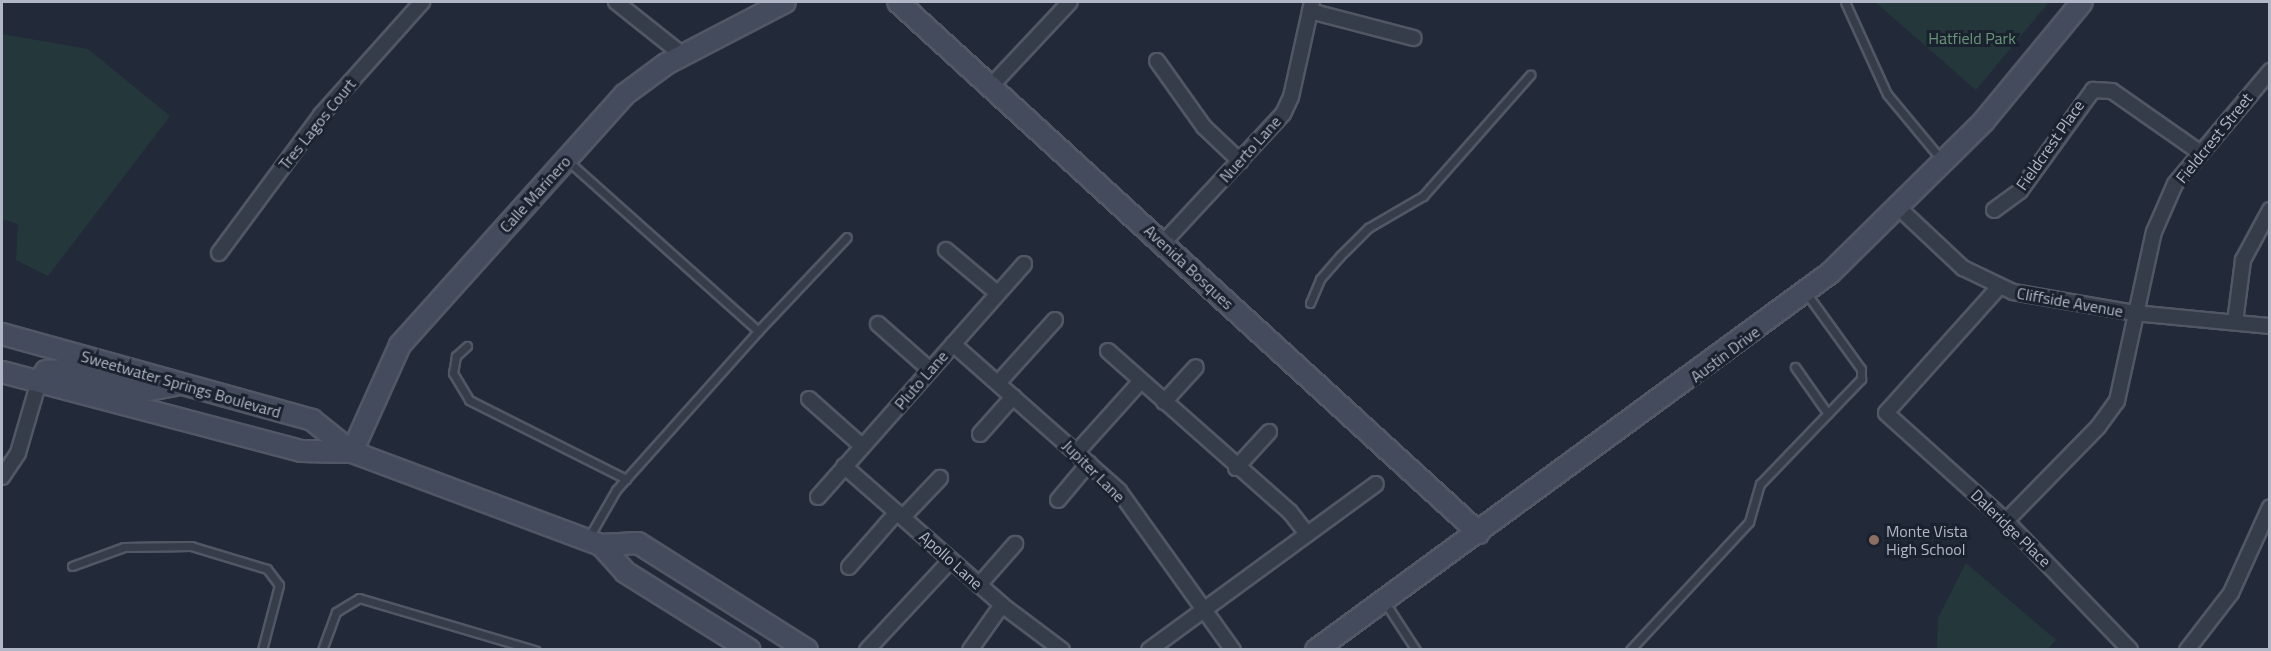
<!DOCTYPE html>
<style>
body{margin:0}
#map{position:relative;width:2271px;height:651px;overflow:hidden;background:#222a3a;font-family:"Titillium Web",sans-serif}
div>[style]{position:absolute}
.green>*{inset:0;background:#24373b}
.roads{filter:drop-shadow(2px 0 #515765) drop-shadow(-2px 0 #515765) drop-shadow(0 2px #515765) drop-shadow(0 -2px #515765)}
.lane>*{height:7px;margin:-3.5px;padding:0 3.5px;transform-origin:3.5px;border-radius:3.5px;background:#363d4a}
.street>*{height:14px;margin:-7px;padding:0 7px;transform-origin:7px;border-radius:7px;background:#363d4a}
.secondary>*{height:20px;margin:-10px;padding:0 10px;transform-origin:10px;border-radius:10px;background:#444b5d}
.dots>*{width:16px;height:16px;translate:-50% -50%;box-sizing:border-box;border:3px solid #1b222f;border-radius:50%}
span{translate:-50% -50%;white-space:nowrap;text-align:center;line-height:1.15;-webkit-text-stroke:6px #1b222f;paint-order:stroke}
.park-label{font-size:16px;color:#689777}
.street-label{font-size:16px;color:#b1b7c6}
.poi-label{font-size:16px;color:#b1b7c6}
.left{translate:0 -50%;text-align:left}
.frame{position:absolute;inset:0;border:3px solid #b1b7c6;pointer-events:none}
</style>
<div id="map">
<div class="green">
<div style="clip-path:polygon(1875px 2px,2049px 2px,1976px 90px)"></div>
<div style="clip-path:polygon(2px 34px,88px 49px,170px 116px,48px 276px,16px 260px,18px 224px,2px 219px)"></div>
<div style="clip-path:polygon(1966px 563px,2056px 640px,2048px 649px,1937px 649px,1938px 618px)"></div>
</div>
<div class="roads">
<div class="lane">
<div style="left:1845px;top:2px;width:101px;rotate:65.5deg"></div>
<div style="left:1887px;top:94px;width:85px;rotate:50.3deg"></div>
<div style="left:568px;top:161px;width:255px;rotate:41.8deg"></div>
<div style="left:758px;top:331px;width:129px;rotate:-46.6deg"></div>
<div style="left:1310px;top:303px;width:26px;rotate:-67deg"></div>
<div style="left:1320px;top:279px;width:30px;rotate:-49deg"></div>
<div style="left:1340px;top:256px;width:40px;rotate:-45deg"></div>
<div style="left:1368px;top:228px;width:64px;rotate:-30.2deg"></div>
<div style="left:1423px;top:196px;width:162px;rotate:-48.5deg"></div>
<div style="left:467px;top:346px;width:15px;rotate:138deg"></div>
<div style="left:456px;top:356px;width:17px;rotate:100deg"></div>
<div style="left:453px;top:373px;width:31px;rotate:59deg"></div>
<div style="left:469px;top:400px;width:176px;rotate:26.7deg"></div>
<div style="left:1795px;top:367px;width:57px;rotate:54.9deg"></div>
<div style="left:589px;top:537px;width:54px;rotate:-60.1deg"></div>
<div style="left:616px;top:490px;width:213px;rotate:-48.2deg"></div>
<div style="left:72px;top:566px;width:55px;rotate:-20.1deg"></div>
<div style="left:124px;top:547px;width:67px;rotate:-0.9deg"></div>
<div style="left:191px;top:546px;width:79px;rotate:16.8deg"></div>
<div style="left:267px;top:569px;width:20px;rotate:53deg"></div>
<div style="left:279px;top:585px;width:67px;rotate:104.7deg"></div>
<div style="left:1384px;top:601px;width:59px;rotate:56.9deg"></div>
<div style="left:322px;top:650px;width:40px;rotate:-69.8deg"></div>
<div style="left:336px;top:612px;width:27px;rotate:-31deg"></div>
<div style="left:359px;top:598px;width:184px;rotate:16.5deg"></div>
<div style="left:1630px;top:650px;width:175px;rotate:-47.1deg"></div>
<div style="left:1749px;top:522px;width:40px;rotate:-74deg"></div>
<div style="left:1760px;top:484px;width:146px;rotate:-46.1deg"></div>
<div style="left:1861px;top:379px;width:10px;rotate:-90deg"></div>
<div style="left:1861px;top:369px;width:92px;rotate:-125.8deg"></div>
</div>
<div class="street">
<div style="left:616px;top:2px;width:87px;rotate:38.5deg"></div>
<div style="left:1310px;top:11px;width:107px;rotate:14.6deg"></div>
<div style="left:1157px;top:61px;width:81px;rotate:54.5deg"></div>
<div style="left:1204px;top:127px;width:50px;rotate:43.4deg"></div>
<div style="left:991px;top:86px;width:115px;rotate:-46.8deg"></div>
<div style="left:1899px;top:208px;width:88px;rotate:43.2deg"></div>
<div style="left:1963px;top:268px;width:55px;rotate:25.6deg"></div>
<div style="left:2013px;top:292px;width:123px;rotate:9.8deg"></div>
<div style="left:2134px;top:313px;width:137px;rotate:5.5deg"></div>
<div style="left:1994px;top:210px;width:32px;rotate:-36deg"></div>
<div style="left:2020px;top:191px;width:125px;rotate:-54.1deg"></div>
<div style="left:2093px;top:90px;width:19px;rotate:3deg"></div>
<div style="left:2112px;top:91px;width:106px;rotate:35deg"></div>
<div style="left:1163px;top:243px;width:176px;rotate:-47.1deg"></div>
<div style="left:1283px;top:114px;width:19px;rotate:-65deg"></div>
<div style="left:1291px;top:97px;width:97px;rotate:-77.5deg"></div>
<div style="left:946px;top:250px;width:67px;rotate:40.1deg"></div>
<div style="left:219px;top:253px;width:172px;rotate:-53.5deg"></div>
<div style="left:321px;top:115px;width:152px;rotate:-48.2deg"></div>
<div style="left:1999px;top:287px;width:169px;rotate:131.9deg"></div>
<div style="left:1886px;top:413px;width:161px;rotate:42deg"></div>
<div style="left:2006px;top:521px;width:179px;rotate:46.1deg"></div>
<div style="left:2235px;top:322px;width:63px;rotate:-82.6deg"></div>
<div style="left:2243px;top:260px;width:57px;rotate:-61.6deg"></div>
<div style="left:878px;top:324px;width:69px;rotate:41.5deg"></div>
<div style="left:953px;top:344px;width:222px;rotate:41.5deg"></div>
<div style="left:1119px;top:491px;width:196px;rotate:54.4deg"></div>
<div style="left:1108px;top:351px;width:243px;rotate:41.5deg"></div>
<div style="left:1290px;top:512px;width:28px;rotate:52deg"></div>
<div style="left:998px;top:383px;width:85px;rotate:-47.9deg"></div>
<div style="left:809px;top:399px;width:71px;rotate:41.6deg"></div>
<div style="left:1164px;top:402px;width:47px;rotate:-47.6deg"></div>
<div style="left:980px;top:434px;width:50px;rotate:-48.3deg"></div>
<div style="left:1077px;top:452px;width:96px;rotate:-48deg"></div>
<div style="left:844px;top:466px;width:210px;rotate:41.3deg"></div>
<div style="left:1002px;top:605px;width:75px;rotate:36.9deg"></div>
<div style="left:1236px;top:468px;width:49px;rotate:-47.5deg"></div>
<div style="left:2px;top:477px;width:29px;rotate:-56deg"></div>
<div style="left:18px;top:453px;width:75px;rotate:-73.7deg"></div>
<div style="left:818px;top:497px;width:311px;rotate:-48.5deg"></div>
<div style="left:1058px;top:500px;width:48px;rotate:-50deg"></div>
<div style="left:903px;top:517px;width:54px;rotate:-46.5deg"></div>
<div style="left:2006px;top:521px;width:132px;rotate:-45.6deg"></div>
<div style="left:2098px;top:427px;width:32px;rotate:-54deg"></div>
<div style="left:2117px;top:401px;width:173px;rotate:-77.7deg"></div>
<div style="left:2154px;top:232px;width:52px;rotate:-66.4deg"></div>
<div style="left:2175px;top:184px;width:148px;rotate:-49.9deg"></div>
<div style="left:849px;top:567px;width:73px;rotate:-48.9deg"></div>
<div style="left:979px;top:585px;width:55px;rotate:-48.7deg"></div>
<div style="left:867px;top:650px;width:123px;rotate:-47deg"></div>
<div style="left:970px;top:650px;width:55px;rotate:-54.6deg"></div>
<div style="left:1149px;top:650px;width:281px;rotate:-36.2deg"></div>
<div style="left:2187px;top:650px;width:72px;rotate:-52.3deg"></div>
<div style="left:2231px;top:593px;width:94px;rotate:-65.6deg"></div>
</div>
<div class="secondary">
<div style="left:898px;top:2px;width:787px;rotate:42.43deg"></div>
<div style="left:2px;top:334px;width:322px;rotate:15.5deg"></div>
<div style="left:312px;top:420px;width:51px;rotate:38.7deg"></div>
<div style="left:2px;top:372px;width:309px;rotate:14.8deg"></div>
<div style="left:301px;top:451px;width:51px;rotate:1.1deg"></div>
<div style="left:352px;top:452px;width:266px;rotate:20.5deg"></div>
<div style="left:601px;top:545px;width:37px;rotate:-3deg"></div>
<div style="left:638px;top:543px;width:200px;rotate:32.3deg"></div>
<div style="left:39px;top:381px;width:12px;rotate:-55deg"></div>
<div style="left:46px;top:371px;width:20px;rotate:-3deg"></div>
<div style="left:66px;top:370px;width:81px;rotate:15.1deg"></div>
<div style="left:144px;top:391px;width:32px;rotate:-11deg"></div>
<div style="left:352px;top:452px;width:117px;rotate:-65.8deg"></div>
<div style="left:400px;top:345px;width:336px;rotate:-48.1deg"></div>
<div style="left:624px;top:95px;width:52px;rotate:-36.4deg"></div>
<div style="left:666px;top:64px;width:134px;rotate:-27.5deg"></div>
<div style="left:601px;top:545px;width:36px;rotate:48deg"></div>
<div style="left:625px;top:572px;width:147px;rotate:32deg"></div>
<div style="left:1316px;top:650px;width:637px;rotate:-36.26deg"></div>
<div style="left:1830px;top:273px;width:216px;rotate:-44.6deg"></div>
<div style="left:1984px;top:121px;width:154px;rotate:-50.5deg"></div>
</div>
</div>
<div class="dots">
<div style="left:1874px;top:540px;background:#8d6e63"></div>
</div>
<div class="park-label">
<span style="left:1972px;top:38px">Hatfield Park</span>
</div>
<div class="street-label">
<span style="left:317px;top:124px;rotate:-51deg">Tres Lagos Court</span>
<span style="left:2214px;top:138px;rotate:-51deg">Fieldcrest Street</span>
<span style="left:2050px;top:145px;rotate:-55deg">Fieldcrest Place</span>
<span style="left:1250px;top:149px;rotate:-48deg">Nuerto Lane</span>
<span style="left:535px;top:194px;rotate:-48deg">Calle Marinero</span>
<span style="left:1189px;top:267px;rotate:43deg">Avenida Bosques</span>
<span style="left:2070px;top:302px;rotate:10deg">Cliffside Avenue</span>
<span style="left:1725px;top:354px;rotate:-37deg">Austin Drive</span>
<span style="left:921px;top:380px;rotate:-49deg">Pluto Lane</span>
<span style="left:181px;top:384px;rotate:16deg">Sweetwater Springs Boulevard</span>
<span style="left:1094px;top:471px;rotate:45deg">Jupiter Lane</span>
<span style="left:2011px;top:528px;rotate:44deg">Daleridge Place</span>
<span style="left:951px;top:560px;rotate:42deg">Apollo Lane</span>
</div>
<div class="poi-label">
<span class="left" style="left:1886px;top:540px">Monte Vista<br>High School</span>
</div>
<div class="frame"></div>
</div>
